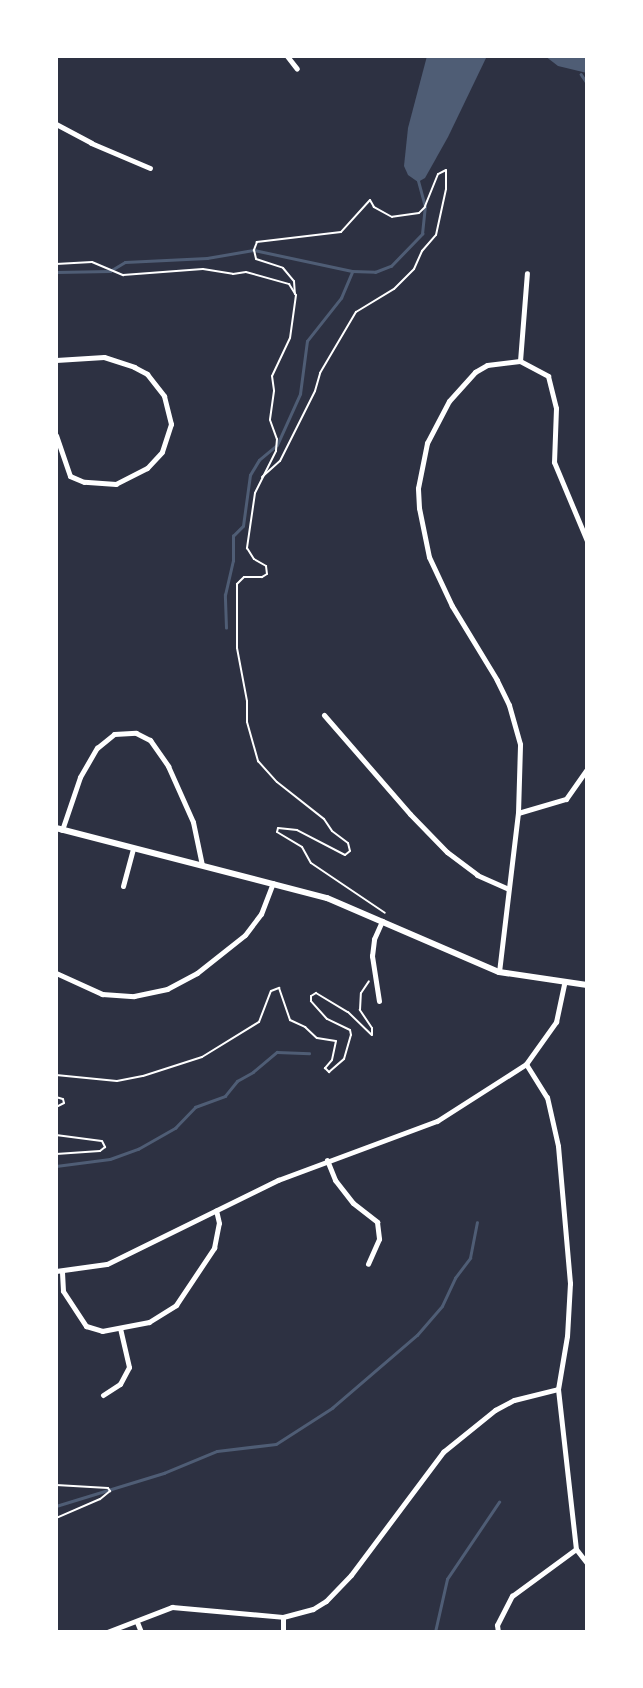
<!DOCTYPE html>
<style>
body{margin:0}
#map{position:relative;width:643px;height:1688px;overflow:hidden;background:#2d3142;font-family:Montserrat,sans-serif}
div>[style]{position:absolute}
.water>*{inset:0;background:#4f5d75}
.stream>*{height:2.5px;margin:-1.25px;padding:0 1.25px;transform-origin:1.25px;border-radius:1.25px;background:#4f5d75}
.path>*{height:2px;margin:-1px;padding:0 1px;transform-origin:1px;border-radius:1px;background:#fff}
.minor>*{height:5px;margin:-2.5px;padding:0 2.5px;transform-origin:2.5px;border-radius:2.5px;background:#fff}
.tertiary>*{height:6px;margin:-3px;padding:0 3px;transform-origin:3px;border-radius:3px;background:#fff}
span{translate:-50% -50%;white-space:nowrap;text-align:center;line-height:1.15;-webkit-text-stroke:7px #fff;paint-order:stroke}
.frame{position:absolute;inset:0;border:58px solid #fff;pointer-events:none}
</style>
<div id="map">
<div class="water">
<div style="clip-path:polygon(427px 56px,487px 56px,448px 137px,425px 178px,418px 182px,408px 175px,404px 166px,408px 128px)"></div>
<div style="clip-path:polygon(545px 56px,587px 56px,587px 73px,558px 66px)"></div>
</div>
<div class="stream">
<div style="left:581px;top:74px;width:11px;rotate:56deg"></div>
<div style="left:56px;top:272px;width:54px;rotate:-1.1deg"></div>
<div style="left:110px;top:271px;width:17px;rotate:-31deg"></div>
<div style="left:125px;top:262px;width:82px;rotate:-2.8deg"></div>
<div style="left:207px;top:258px;width:48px;rotate:-9.7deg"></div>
<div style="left:254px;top:250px;width:100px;rotate:12.1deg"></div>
<div style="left:352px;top:271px;width:23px;rotate:2deg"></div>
<div style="left:375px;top:272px;width:17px;rotate:-21deg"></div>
<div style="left:391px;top:266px;width:45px;rotate:-45.9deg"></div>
<div style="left:422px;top:234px;width:27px;rotate:-84deg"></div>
<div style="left:425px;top:207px;width:27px;rotate:-105deg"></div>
<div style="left:226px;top:628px;width:33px;rotate:-92deg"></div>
<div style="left:225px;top:595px;width:35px;rotate:-77deg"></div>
<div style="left:233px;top:561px;width:25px;rotate:-90deg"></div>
<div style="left:233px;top:536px;width:14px;rotate:-45deg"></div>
<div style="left:243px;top:526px;width:51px;rotate:-82.2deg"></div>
<div style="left:250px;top:475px;width:17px;rotate:-59deg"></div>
<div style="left:259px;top:460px;width:23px;rotate:-40deg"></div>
<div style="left:277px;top:445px;width:56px;rotate:-65.7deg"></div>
<div style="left:300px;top:394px;width:53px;rotate:-82.5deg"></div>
<div style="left:307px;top:341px;width:55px;rotate:-51.7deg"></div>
<div style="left:341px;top:298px;width:28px;rotate:-67deg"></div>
<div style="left:56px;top:1166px;width:54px;rotate:-7.4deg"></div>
<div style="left:110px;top:1159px;width:30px;rotate:-20deg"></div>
<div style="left:138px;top:1149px;width:43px;rotate:-29.6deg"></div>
<div style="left:175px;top:1128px;width:29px;rotate:-46deg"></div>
<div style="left:195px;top:1107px;width:32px;rotate:-20deg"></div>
<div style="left:225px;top:1096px;width:19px;rotate:-51deg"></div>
<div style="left:237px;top:1081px;width:18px;rotate:-29deg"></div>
<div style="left:253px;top:1072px;width:31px;rotate:-40deg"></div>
<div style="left:277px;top:1052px;width:32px;rotate:2deg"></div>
<div style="left:56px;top:1506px;width:113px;rotate:-17deg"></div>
<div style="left:164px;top:1473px;width:57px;rotate:-22.5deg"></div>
<div style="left:217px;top:1451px;width:59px;rotate:-6.8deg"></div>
<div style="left:276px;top:1444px;width:67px;rotate:-32.7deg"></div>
<div style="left:332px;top:1408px;width:112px;rotate:-40.7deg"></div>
<div style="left:417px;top:1335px;width:38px;rotate:-49deg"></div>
<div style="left:442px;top:1306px;width:31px;rotate:-65deg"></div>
<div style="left:455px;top:1278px;width:25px;rotate:-53deg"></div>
<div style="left:470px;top:1258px;width:36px;rotate:-79deg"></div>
<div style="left:435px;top:1632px;width:54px;rotate:-77.2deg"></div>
<div style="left:447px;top:1579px;width:93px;rotate:-56deg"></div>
</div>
<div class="path">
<div style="left:56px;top:264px;width:36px;rotate:-3deg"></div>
<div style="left:92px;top:262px;width:34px;rotate:23deg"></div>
<div style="left:123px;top:275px;width:80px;rotate:-4.3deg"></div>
<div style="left:203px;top:269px;width:30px;rotate:9deg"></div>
<div style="left:233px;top:274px;width:13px;rotate:-9deg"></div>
<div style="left:246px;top:272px;width:45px;rotate:15.6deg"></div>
<div style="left:289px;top:284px;width:13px;rotate:58deg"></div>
<div style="left:296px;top:295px;width:43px;rotate:97.9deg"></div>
<div style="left:290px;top:338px;width:42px;rotate:115.3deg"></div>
<div style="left:272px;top:376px;width:15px;rotate:82deg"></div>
<div style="left:274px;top:391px;width:29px;rotate:98deg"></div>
<div style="left:270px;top:420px;width:20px;rotate:70deg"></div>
<div style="left:277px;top:439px;width:12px;rotate:95deg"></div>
<div style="left:276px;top:451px;width:47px;rotate:116.6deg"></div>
<div style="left:255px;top:493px;width:56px;rotate:98.3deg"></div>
<div style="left:247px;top:548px;width:13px;rotate:58deg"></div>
<div style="left:254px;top:559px;width:14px;rotate:30deg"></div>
<div style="left:266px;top:566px;width:8px;rotate:83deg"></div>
<div style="left:267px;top:574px;width:6px;rotate:149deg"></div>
<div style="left:262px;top:577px;width:18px;rotate:180deg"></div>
<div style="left:244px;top:577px;width:10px;rotate:135deg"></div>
<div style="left:237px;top:584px;width:64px;rotate:90deg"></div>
<div style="left:237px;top:648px;width:54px;rotate:79.3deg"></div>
<div style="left:247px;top:701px;width:21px;rotate:90deg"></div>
<div style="left:247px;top:722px;width:41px;rotate:74.2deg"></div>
<div style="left:258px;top:761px;width:28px;rotate:48deg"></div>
<div style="left:277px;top:782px;width:60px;rotate:38.2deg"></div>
<div style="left:324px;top:819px;width:14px;rotate:56deg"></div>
<div style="left:332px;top:831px;width:20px;rotate:37deg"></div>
<div style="left:348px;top:843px;width:8px;rotate:76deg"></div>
<div style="left:350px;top:851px;width:6px;rotate:141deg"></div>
<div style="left:345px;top:855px;width:54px;rotate:-152.5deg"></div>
<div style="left:297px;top:830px;width:19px;rotate:-174deg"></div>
<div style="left:278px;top:828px;width:4px;rotate:104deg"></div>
<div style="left:277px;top:832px;width:29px;rotate:31deg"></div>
<div style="left:302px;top:847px;width:18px;rotate:61deg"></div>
<div style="left:311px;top:863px;width:89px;rotate:34deg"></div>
<div style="left:262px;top:477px;width:24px;rotate:-42deg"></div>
<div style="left:280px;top:461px;width:78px;rotate:-63.4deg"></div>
<div style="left:315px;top:391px;width:19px;rotate:-74deg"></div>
<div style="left:320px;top:373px;width:71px;rotate:-59.5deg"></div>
<div style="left:356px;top:312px;width:44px;rotate:-31.2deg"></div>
<div style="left:394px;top:289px;width:28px;rotate:-45deg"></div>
<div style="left:414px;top:269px;width:20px;rotate:-66deg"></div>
<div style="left:422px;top:251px;width:21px;rotate:-49deg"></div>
<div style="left:436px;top:235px;width:47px;rotate:-77.7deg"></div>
<div style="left:446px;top:189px;width:19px;rotate:-90deg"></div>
<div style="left:446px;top:170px;width:9px;rotate:153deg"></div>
<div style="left:438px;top:174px;width:35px;rotate:112deg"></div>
<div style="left:425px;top:207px;width:8px;rotate:135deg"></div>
<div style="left:419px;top:213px;width:27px;rotate:172deg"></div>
<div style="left:392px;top:217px;width:21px;rotate:-151deg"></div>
<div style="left:374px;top:207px;width:8px;rotate:-120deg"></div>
<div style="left:370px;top:200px;width:43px;rotate:132.2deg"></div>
<div style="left:341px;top:232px;width:85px;rotate:173.2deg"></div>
<div style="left:257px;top:242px;width:9px;rotate:111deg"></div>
<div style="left:254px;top:250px;width:9px;rotate:77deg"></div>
<div style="left:256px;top:259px;width:28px;rotate:18deg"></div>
<div style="left:283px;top:268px;width:17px;rotate:50deg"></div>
<div style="left:294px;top:281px;width:13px;rotate:86deg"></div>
<div style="left:56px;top:1075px;width:61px;rotate:5.6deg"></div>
<div style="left:117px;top:1081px;width:26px;rotate:-11deg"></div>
<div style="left:143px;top:1076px;width:62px;rotate:-17.9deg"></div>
<div style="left:202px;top:1057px;width:67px;rotate:-31.6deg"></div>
<div style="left:259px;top:1022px;width:33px;rotate:-69deg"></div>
<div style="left:271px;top:991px;width:9px;rotate:-21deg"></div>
<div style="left:279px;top:988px;width:34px;rotate:71deg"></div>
<div style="left:290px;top:1020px;width:17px;rotate:25deg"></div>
<div style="left:305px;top:1027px;width:16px;rotate:43deg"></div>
<div style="left:317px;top:1038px;width:19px;rotate:9deg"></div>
<div style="left:336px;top:1041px;width:19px;rotate:102deg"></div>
<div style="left:332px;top:1060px;width:11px;rotate:131deg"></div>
<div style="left:325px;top:1068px;width:6px;rotate:45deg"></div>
<div style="left:329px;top:1072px;width:20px;rotate:-41deg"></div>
<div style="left:344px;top:1059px;width:25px;rotate:-74deg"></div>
<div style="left:351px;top:1035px;width:5px;rotate:-101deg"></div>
<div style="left:350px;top:1030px;width:25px;rotate:-154deg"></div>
<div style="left:327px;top:1019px;width:24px;rotate:-132deg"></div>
<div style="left:311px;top:1001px;width:5px;rotate:-90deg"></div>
<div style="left:311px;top:996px;width:6px;rotate:-31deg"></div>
<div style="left:316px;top:993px;width:37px;rotate:31deg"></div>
<div style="left:348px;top:1012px;width:33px;rotate:44deg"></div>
<div style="left:372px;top:1035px;width:7px;rotate:-90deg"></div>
<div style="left:372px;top:1028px;width:22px;rotate:-124deg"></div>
<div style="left:360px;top:1010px;width:17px;rotate:-87deg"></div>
<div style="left:361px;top:993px;width:14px;rotate:-56deg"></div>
<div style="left:56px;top:1097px;width:7px;rotate:16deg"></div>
<div style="left:63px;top:1099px;width:4px;rotate:76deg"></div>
<div style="left:64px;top:1103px;width:9px;rotate:153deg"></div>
<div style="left:56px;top:1135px;width:46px;rotate:7.4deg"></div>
<div style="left:102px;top:1141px;width:7px;rotate:63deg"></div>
<div style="left:105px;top:1147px;width:6px;rotate:141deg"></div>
<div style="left:100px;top:1151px;width:44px;rotate:176.1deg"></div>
<div style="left:56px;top:1485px;width:52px;rotate:3.3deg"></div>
<div style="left:108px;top:1488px;width:4px;rotate:56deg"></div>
<div style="left:110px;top:1491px;width:13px;rotate:141deg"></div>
<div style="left:100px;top:1499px;width:48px;rotate:156.6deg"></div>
</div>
<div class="minor">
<div style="left:287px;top:56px;width:16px;rotate:52deg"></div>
<div style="left:56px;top:124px;width:40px;rotate:28deg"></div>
<div style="left:91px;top:143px;width:64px;rotate:23deg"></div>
<div style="left:56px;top:360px;width:48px;rotate:-3.6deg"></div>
<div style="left:104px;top:357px;width:32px;rotate:18deg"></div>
<div style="left:134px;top:367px;width:15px;rotate:28deg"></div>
<div style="left:147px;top:374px;width:28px;rotate:52deg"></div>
<div style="left:164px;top:396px;width:29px;rotate:76deg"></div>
<div style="left:171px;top:424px;width:29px;rotate:108deg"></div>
<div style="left:162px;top:452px;width:22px;rotate:133deg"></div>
<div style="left:147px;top:468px;width:35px;rotate:153deg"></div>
<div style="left:116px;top:484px;width:32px;rotate:-176deg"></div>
<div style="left:84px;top:482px;width:15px;rotate:-157deg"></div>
<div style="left:70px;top:476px;width:43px;rotate:-108.9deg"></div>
<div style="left:520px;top:361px;width:88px;rotate:-85.5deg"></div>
<div style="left:324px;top:715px;width:131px;rotate:49deg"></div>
<div style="left:410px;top:814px;width:53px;rotate:45.8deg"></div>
<div style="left:447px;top:852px;width:38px;rotate:37deg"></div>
<div style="left:477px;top:875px;width:34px;rotate:24deg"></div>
<div style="left:518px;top:813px;width:50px;rotate:-16.3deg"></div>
<div style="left:566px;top:799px;width:37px;rotate:-55deg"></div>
<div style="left:62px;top:830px;width:56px;rotate:-71.2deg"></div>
<div style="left:80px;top:777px;width:34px;rotate:-60deg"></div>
<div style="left:97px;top:748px;width:22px;rotate:-39deg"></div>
<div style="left:114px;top:734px;width:22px;rotate:-3deg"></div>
<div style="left:136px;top:733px;width:16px;rotate:27deg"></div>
<div style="left:150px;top:740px;width:32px;rotate:55deg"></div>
<div style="left:168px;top:766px;width:61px;rotate:65.9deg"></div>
<div style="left:193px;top:822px;width:44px;rotate:78.2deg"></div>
<div style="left:123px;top:886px;width:39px;rotate:-75deg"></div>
<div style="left:499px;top:972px;width:160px;rotate:-83.2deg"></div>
<div style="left:518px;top:813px;width:69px;rotate:-88.3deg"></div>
<div style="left:520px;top:744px;width:41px;rotate:-105.8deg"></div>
<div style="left:509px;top:705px;width:28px;rotate:-116deg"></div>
<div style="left:497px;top:680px;width:87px;rotate:-121.3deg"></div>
<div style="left:452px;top:606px;width:54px;rotate:-115.1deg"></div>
<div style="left:429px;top:557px;width:50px;rotate:-101.5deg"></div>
<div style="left:419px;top:508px;width:20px;rotate:-93deg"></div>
<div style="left:418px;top:488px;width:46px;rotate:-78.7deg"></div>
<div style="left:427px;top:443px;width:47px;rotate:-62.4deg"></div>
<div style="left:449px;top:401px;width:39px;rotate:-48deg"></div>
<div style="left:475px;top:372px;width:14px;rotate:-30deg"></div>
<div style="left:487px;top:365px;width:33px;rotate:-7deg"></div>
<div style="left:520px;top:361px;width:32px;rotate:28deg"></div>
<div style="left:548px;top:376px;width:33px;rotate:76deg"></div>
<div style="left:556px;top:408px;width:54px;rotate:92.1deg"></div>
<div style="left:554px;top:462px;width:86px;rotate:67.3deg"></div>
<div style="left:56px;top:973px;width:51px;rotate:24.5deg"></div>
<div style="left:102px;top:994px;width:32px;rotate:4deg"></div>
<div style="left:134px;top:996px;width:34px;rotate:-12deg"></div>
<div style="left:167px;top:989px;width:34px;rotate:-28deg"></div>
<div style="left:197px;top:973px;width:61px;rotate:-38.4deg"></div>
<div style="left:245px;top:935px;width:26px;rotate:-53deg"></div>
<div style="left:261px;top:914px;width:33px;rotate:-69deg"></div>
<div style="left:379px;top:1001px;width:46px;rotate:-98.8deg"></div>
<div style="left:372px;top:956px;width:17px;rotate:-83deg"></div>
<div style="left:374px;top:939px;width:20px;rotate:-66deg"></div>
<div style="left:526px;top:1064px;width:39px;rotate:58deg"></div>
<div style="left:547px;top:1097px;width:50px;rotate:77.3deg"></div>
<div style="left:558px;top:1146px;width:138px;rotate:85deg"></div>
<div style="left:570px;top:1283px;width:53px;rotate:93.2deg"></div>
<div style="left:567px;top:1336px;width:54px;rotate:99.6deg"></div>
<div style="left:558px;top:1389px;width:161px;rotate:83.6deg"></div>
<div style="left:327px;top:1160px;width:22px;rotate:68deg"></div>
<div style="left:335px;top:1180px;width:29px;rotate:52deg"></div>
<div style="left:353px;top:1203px;width:31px;rotate:38deg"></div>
<div style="left:377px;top:1222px;width:17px;rotate:83deg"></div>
<div style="left:379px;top:1239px;width:27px;rotate:114deg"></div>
<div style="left:56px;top:1271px;width:51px;rotate:-7.8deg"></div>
<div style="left:107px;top:1264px;width:191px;rotate:-26.2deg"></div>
<div style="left:278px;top:1180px;width:170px;rotate:-20.4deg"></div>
<div style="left:437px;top:1121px;width:106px;rotate:-32.6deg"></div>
<div style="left:526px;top:1064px;width:52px;rotate:-54.5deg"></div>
<div style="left:556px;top:1022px;width:40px;rotate:-78deg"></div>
<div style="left:62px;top:1272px;width:19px;rotate:87deg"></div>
<div style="left:63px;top:1291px;width:42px;rotate:56.7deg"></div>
<div style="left:86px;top:1326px;width:17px;rotate:17deg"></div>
<div style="left:102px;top:1331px;width:48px;rotate:-10.8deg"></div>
<div style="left:149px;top:1322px;width:32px;rotate:-32deg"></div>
<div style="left:176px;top:1305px;width:69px;rotate:-56.3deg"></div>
<div style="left:214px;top:1248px;width:25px;rotate:-79deg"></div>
<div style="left:219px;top:1223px;width:13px;rotate:-103deg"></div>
<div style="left:103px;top:1395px;width:20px;rotate:-33deg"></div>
<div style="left:120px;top:1384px;width:19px;rotate:-62deg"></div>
<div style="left:129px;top:1367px;width:40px;rotate:-103deg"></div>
<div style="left:283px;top:1617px;width:15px;rotate:90deg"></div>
<div style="left:137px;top:1622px;width:11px;rotate:68deg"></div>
<div style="left:107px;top:1632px;width:70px;rotate:-21deg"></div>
<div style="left:172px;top:1607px;width:111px;rotate:5.1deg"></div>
<div style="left:283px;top:1617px;width:31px;rotate:-15deg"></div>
<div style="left:313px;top:1609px;width:15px;rotate:-32deg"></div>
<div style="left:326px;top:1601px;width:36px;rotate:-46deg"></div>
<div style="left:351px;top:1575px;width:154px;rotate:-53.2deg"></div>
<div style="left:443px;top:1452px;width:67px;rotate:-38.9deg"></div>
<div style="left:495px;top:1410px;width:21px;rotate:-28deg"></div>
<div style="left:514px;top:1400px;width:45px;rotate:-14deg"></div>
<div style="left:498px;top:1632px;width:7px;rotate:-98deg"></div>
<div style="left:497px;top:1625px;width:33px;rotate:-63deg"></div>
<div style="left:512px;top:1596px;width:79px;rotate:-36.3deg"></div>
<div style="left:576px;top:1549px;width:18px;rotate:52deg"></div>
</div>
<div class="tertiary">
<div style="left:56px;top:828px;width:280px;rotate:14.5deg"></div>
<div style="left:327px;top:898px;width:187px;rotate:23.3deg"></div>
<div style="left:499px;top:972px;width:89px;rotate:8.4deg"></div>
</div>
<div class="frame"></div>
</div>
